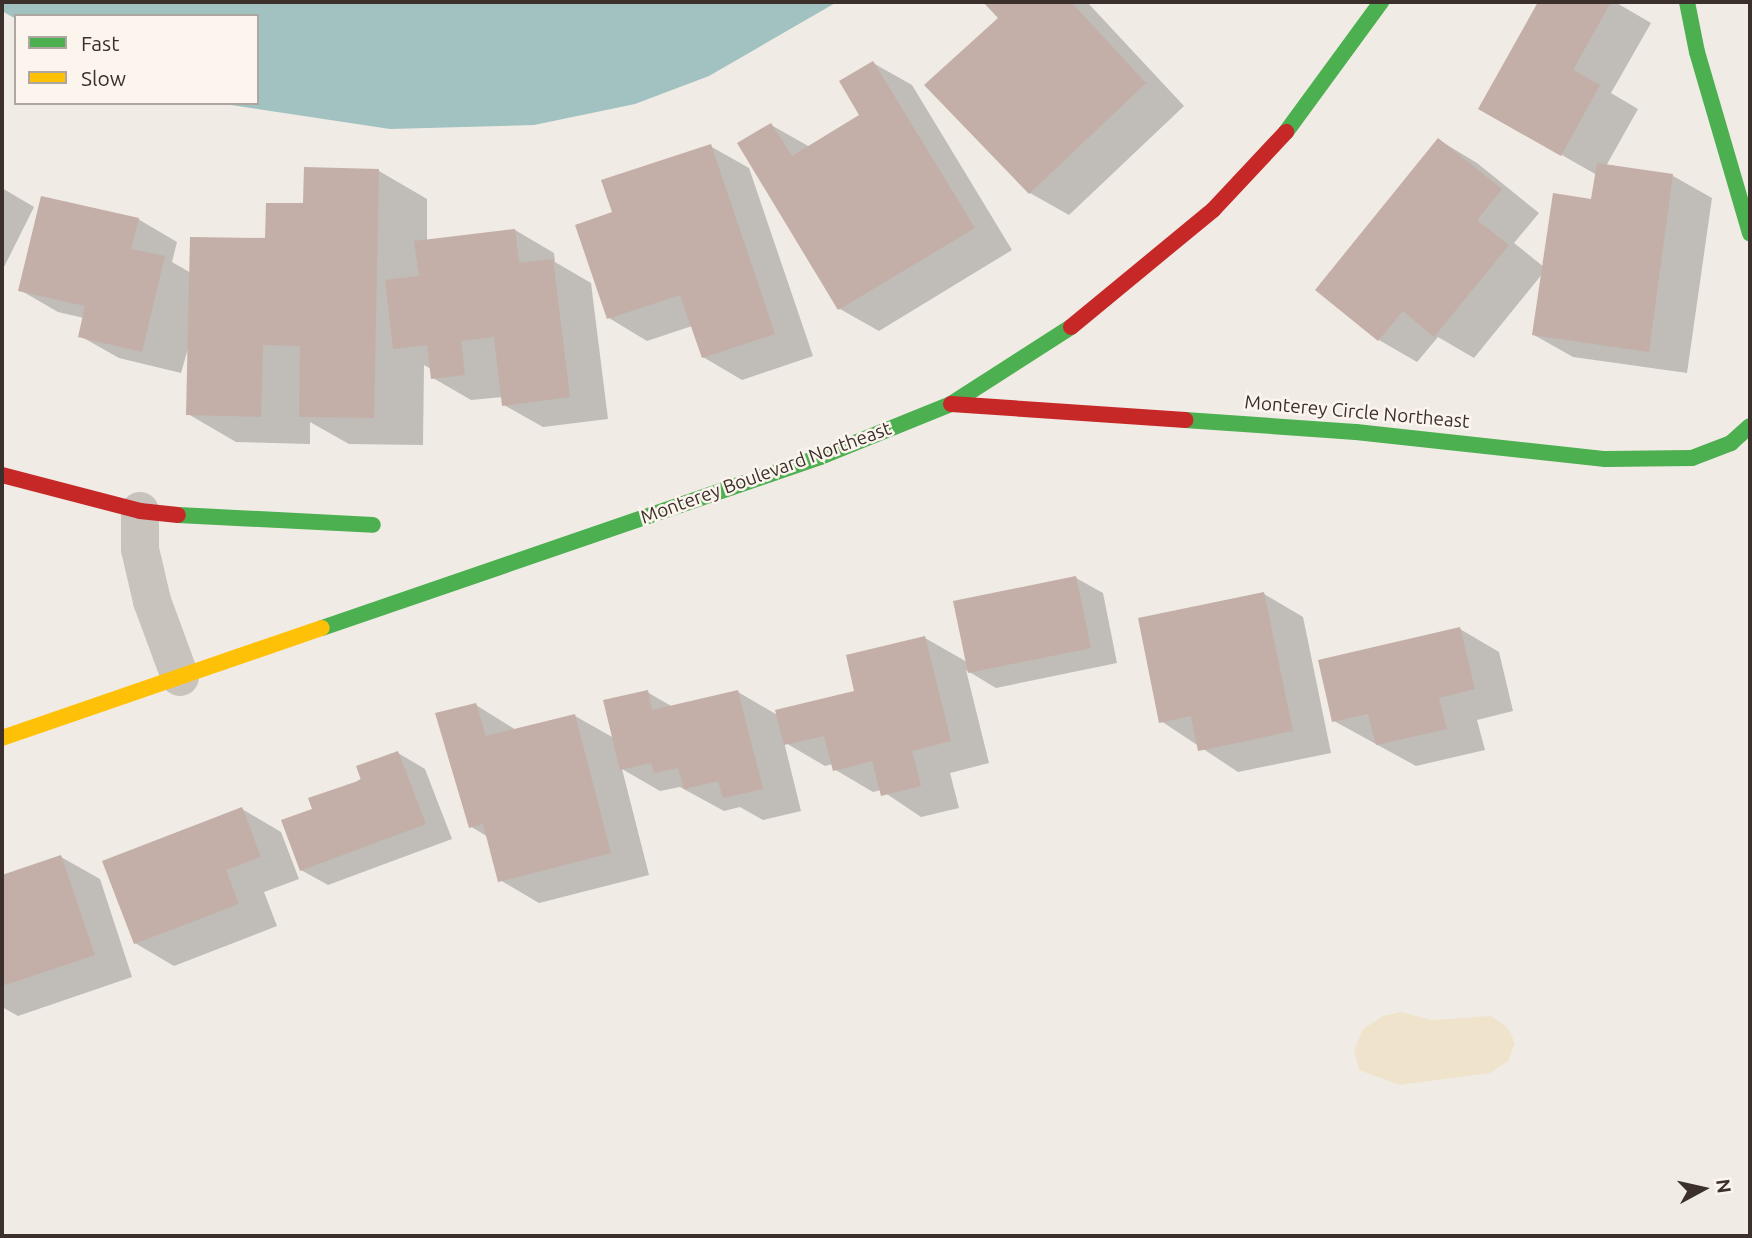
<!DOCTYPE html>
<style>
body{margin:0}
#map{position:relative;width:1752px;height:1238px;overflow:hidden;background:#f0ebe5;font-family:Ubuntu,sans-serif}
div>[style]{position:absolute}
.sand>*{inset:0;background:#efe3cc}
.water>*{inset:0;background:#a1c2c1}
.shadow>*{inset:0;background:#0003}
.building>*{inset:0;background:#c3afa7}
.street>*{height:38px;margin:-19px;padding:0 19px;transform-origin:19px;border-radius:19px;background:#c9c3be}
.fast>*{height:16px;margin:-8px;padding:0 8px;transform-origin:8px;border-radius:8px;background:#4caf50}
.slow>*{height:16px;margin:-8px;padding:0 8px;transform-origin:8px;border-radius:8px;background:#ffc107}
.jam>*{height:16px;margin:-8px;padding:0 8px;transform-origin:8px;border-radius:8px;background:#c62828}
span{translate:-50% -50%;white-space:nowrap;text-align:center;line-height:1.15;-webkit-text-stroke:5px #fbf5ee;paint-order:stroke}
.street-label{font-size:19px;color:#3b302b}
.frame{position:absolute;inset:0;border:4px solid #3b302b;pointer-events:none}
.legend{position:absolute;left:14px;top:14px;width:245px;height:91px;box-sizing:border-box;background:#fbf5ee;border:2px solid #aea6a0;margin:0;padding:9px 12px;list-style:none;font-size:21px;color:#3b302b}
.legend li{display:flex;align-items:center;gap:14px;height:35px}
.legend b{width:35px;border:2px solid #aea6a0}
.north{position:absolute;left:1668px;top:1154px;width:70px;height:70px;-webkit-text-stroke:5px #fbf5ee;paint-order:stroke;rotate:82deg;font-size:19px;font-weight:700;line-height:28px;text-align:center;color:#3b302b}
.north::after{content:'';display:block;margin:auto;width:24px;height:32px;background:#3b302b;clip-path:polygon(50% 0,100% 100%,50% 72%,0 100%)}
</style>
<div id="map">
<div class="sand">
<div style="clip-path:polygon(1401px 1012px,1432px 1020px,1491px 1016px,1507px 1027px,1515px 1043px,1508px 1061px,1490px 1073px,1400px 1085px,1359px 1070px,1354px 1050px,1363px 1029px,1383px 1016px)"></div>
</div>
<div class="water">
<div style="clip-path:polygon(2px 2px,837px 2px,709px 76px,635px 104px,534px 125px,390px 129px,218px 103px,257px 103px,257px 16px,16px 19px,2px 11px)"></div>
</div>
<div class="shadow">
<div style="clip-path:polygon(985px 2px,1087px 2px,1184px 106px,1069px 215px,1030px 193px,1001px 18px)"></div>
<div style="clip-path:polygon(1540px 2px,1615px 2px,1651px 23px,1611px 93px,1638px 109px,1606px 166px,1673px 176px,1712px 198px,1687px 373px,1573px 357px,1534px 335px,1543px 273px,1474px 358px,1438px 337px,1417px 362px,1379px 340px,1439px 140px,1477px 163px,1539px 213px,1514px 243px,1544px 267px,1593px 201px,1597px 175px,1481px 109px)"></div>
<div style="clip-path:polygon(873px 63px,912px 85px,1012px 250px,879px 331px,840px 309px,771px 125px,810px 147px,862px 115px)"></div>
<div style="clip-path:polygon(710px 146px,749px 168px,813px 356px,742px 380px,703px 357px,692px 326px,647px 341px,609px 318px,614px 213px)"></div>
<div style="clip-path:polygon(379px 171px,427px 199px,427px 242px,515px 230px,554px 253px,555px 262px,591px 283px,608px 419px,543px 427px,504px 405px,503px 397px,471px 400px,433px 378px,431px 369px,424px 365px,423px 445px,349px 444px,310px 422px,310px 444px,236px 442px,188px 414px,189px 345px,181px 373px,119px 358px,80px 336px,84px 318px,58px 312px,20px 290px,138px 219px,177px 242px,172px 262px,191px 273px,267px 240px,305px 205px)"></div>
<div style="clip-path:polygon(2px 188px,34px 207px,2px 271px)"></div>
<div style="clip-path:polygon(1076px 578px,1103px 593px,1117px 663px,996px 688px,966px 670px,989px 763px,950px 773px,959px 808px,921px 817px,881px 790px,873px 792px,834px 769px,833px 764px,825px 766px,784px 742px,801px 811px,763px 820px,740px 807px,724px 811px,680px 787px,660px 791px,622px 769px,649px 875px,539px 903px,500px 880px,488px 837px,470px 826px,476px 705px,516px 730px,575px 716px,614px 738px,647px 692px,673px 707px,738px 692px,779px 716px,856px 692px,925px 638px,967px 662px)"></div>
<div style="clip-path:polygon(1264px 594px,1303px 617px,1331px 753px,1238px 772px,1161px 721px)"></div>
<div style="clip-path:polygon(1460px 629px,1499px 652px,1513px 711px,1477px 720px,1485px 750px,1416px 766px,1334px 721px)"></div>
<div style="clip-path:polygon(398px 753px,425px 769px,452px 839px,328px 885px,301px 870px,315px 810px)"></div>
<div style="clip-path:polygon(242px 809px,281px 832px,299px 879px,264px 892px,277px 926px,174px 966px,135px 943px)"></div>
<div style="clip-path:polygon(61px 857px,100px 879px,132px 977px,18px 1016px,2px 1007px,2px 877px)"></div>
</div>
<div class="building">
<div style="clip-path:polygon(983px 2px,1071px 2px,1146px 83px,1029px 194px,924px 85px,998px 18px)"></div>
<div style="clip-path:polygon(1538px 2px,1611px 2px,1573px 70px,1600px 85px,1561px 156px,1478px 109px)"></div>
<div style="clip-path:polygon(873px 61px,975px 228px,838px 310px,737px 143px,771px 123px,792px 156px,859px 115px,839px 81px)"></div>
<div style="clip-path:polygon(1438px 138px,1502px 189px,1477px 220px,1509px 245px,1434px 337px,1403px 311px,1378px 341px,1315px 290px)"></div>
<div style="clip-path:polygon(711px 144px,775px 334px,702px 358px,680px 295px,607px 319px,575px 225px,612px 212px,601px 180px)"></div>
<div style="clip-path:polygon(1597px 163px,1673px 174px,1649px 352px,1532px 335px,1553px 193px,1591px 199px)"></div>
<div style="clip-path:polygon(304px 167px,379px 169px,374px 418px,299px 417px,300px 346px,263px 345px,261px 417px,186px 415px,190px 237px,265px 238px,266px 203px,303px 203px)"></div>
<div style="clip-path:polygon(41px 196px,139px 218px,131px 249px,165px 256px,142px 352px,78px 337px,85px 306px,18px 291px)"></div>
<div style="clip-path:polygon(515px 229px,519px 263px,553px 259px,570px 397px,502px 406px,494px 337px,461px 341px,465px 375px,431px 379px,427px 345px,393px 349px,385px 280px,419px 276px,414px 241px)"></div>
<div style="clip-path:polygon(1076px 576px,1091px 648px,968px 673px,953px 601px)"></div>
<div style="clip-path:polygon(1264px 592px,1293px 731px,1198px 751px,1191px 716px,1159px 723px,1138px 618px)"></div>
<div style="clip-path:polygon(1460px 627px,1475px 689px,1439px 698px,1447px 729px,1376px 745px,1368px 714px,1332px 722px,1318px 660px)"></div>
<div style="clip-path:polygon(925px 636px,951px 741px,912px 751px,921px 786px,881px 796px,872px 761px,833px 771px,824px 736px,784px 745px,775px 710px,854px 691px,846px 655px)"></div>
<div style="clip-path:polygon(648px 690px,652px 710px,738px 690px,763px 789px,723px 798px,718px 781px,684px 789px,678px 768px,654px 773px,651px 763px,620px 770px,603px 700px)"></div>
<div style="clip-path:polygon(476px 703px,486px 736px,575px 714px,611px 853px,498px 882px,483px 824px,469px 828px,435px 713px)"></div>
<div style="clip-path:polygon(398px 751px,426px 824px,300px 871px,281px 820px,312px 809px,308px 798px,361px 780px,356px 766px)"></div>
<div style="clip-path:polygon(242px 807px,261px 857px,226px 870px,239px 904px,134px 944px,102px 861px)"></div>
<div style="clip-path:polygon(61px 855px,95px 955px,2px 986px,2px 875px)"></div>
</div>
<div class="street">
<div style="left:140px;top:511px;width:38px;rotate:90deg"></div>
<div style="left:140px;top:549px;width:53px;rotate:77deg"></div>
<div style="left:152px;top:601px;width:81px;rotate:69.8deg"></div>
</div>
<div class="fast">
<div style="left:1687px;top:2px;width:51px;rotate:78.7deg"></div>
<div style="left:1697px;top:52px;width:189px;rotate:73.7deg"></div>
<div style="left:1286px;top:132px;width:161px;rotate:-53.8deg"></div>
<div style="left:1185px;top:420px;width:171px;rotate:4deg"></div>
<div style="left:1356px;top:432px;width:251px;rotate:6.2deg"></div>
<div style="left:1606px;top:459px;width:86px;rotate:-0.7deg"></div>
<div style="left:1692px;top:458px;width:42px;rotate:-21deg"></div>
<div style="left:1731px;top:443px;width:25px;rotate:-42deg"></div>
<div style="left:178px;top:515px;width:195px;rotate:2.9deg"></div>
<div style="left:322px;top:628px;width:527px;rotate:-18.95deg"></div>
<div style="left:820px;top:457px;width:141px;rotate:-22deg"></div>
<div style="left:951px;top:404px;width:143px;rotate:-32.7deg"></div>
</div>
<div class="slow">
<div style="left:2px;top:738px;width:338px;rotate:-19deg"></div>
</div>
<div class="jam">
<div style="left:1071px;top:327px;width:184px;rotate:-39.5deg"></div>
<div style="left:1213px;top:210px;width:107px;rotate:-46.9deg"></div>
<div style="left:951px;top:404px;width:235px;rotate:3.9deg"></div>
<div style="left:2px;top:475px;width:143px;rotate:14.6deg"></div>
<div style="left:140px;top:511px;width:38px;rotate:6deg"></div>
</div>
<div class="street-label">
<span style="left:1357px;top:412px;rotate:5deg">Monterey Circle Northeast</span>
<span style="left:766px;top:473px;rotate:-20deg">Monterey Boulevard Northeast</span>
</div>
<div class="frame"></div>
<ul class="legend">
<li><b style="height:9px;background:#4caf50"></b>Fast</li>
<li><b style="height:9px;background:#ffc107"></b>Slow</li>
</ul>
<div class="north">N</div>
</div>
